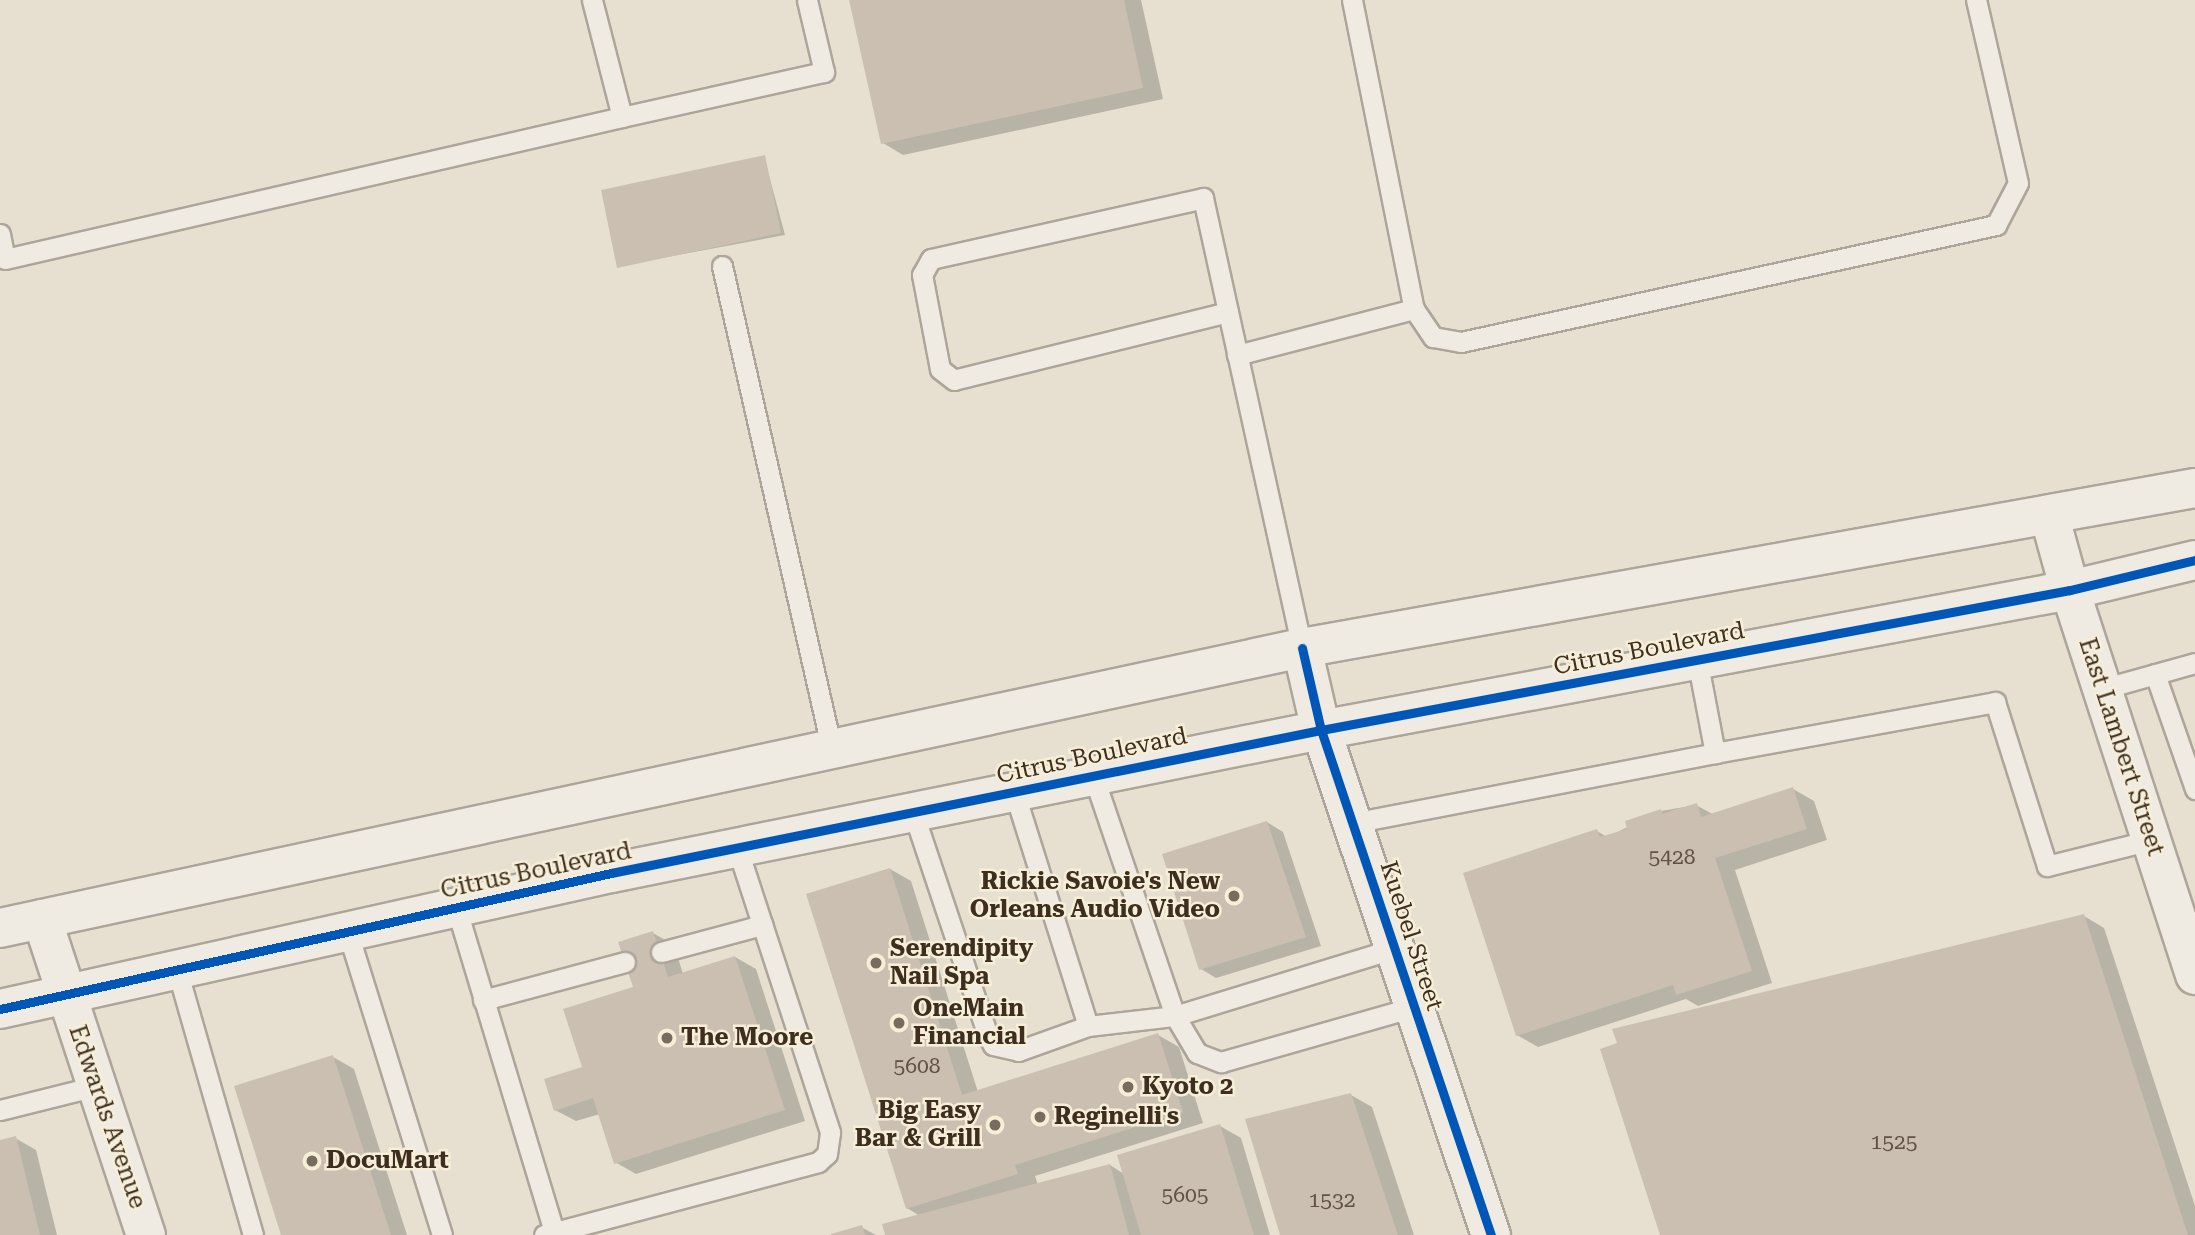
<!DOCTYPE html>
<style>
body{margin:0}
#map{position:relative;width:2195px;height:1235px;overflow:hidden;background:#e7e0d1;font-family:"Roboto Serif",serif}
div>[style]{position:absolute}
.shadow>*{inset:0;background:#0003}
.building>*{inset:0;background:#cbbfb2}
.roads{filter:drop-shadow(2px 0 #ada599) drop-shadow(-2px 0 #ada599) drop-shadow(0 2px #ada599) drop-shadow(0 -2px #ada599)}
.lane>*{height:19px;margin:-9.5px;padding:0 9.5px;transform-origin:9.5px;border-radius:9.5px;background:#efebe3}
.street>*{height:38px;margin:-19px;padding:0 19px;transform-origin:19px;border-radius:19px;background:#efebe3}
.secondary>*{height:38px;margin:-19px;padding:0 19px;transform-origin:19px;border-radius:19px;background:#efebe3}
.cycleway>*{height:9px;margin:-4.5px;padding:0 4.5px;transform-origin:4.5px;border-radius:4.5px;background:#0057b8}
.dots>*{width:19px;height:19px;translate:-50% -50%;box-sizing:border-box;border:4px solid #f7eed8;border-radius:50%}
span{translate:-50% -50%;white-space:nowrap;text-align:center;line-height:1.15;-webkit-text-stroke:5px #f7eed8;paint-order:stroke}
.number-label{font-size:21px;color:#605244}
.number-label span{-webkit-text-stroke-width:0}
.street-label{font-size:24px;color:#3d2e20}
.poi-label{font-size:24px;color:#3d2e20;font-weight:700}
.right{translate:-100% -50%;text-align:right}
.left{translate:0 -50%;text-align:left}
</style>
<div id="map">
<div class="shadow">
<div style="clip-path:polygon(851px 0,1141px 0,1163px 99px,903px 155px,883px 143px)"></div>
<div style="clip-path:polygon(764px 157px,785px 235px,619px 266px)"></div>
<div style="clip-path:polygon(1793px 789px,1814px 801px,1827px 840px,1735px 870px,1772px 983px,1698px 1006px,1686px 999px,1538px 1047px,1517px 1035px,1597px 831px,1607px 837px,1661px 811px,1696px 805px,1714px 815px)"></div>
<div style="clip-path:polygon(1267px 822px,1283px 832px,1321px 946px,1216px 978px,1201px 969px)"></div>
<div style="clip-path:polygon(890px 869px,911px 881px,978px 1092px,1158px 1035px,1179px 1047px,1203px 1123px,1035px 1176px,1038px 1185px,1110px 1165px,1124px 1174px,1220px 1126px,1241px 1138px,1270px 1235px,887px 1235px,920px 1216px,907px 1208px)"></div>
<div style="clip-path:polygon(2084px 916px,2104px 928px,2195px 1206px,2195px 1235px,1662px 1235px)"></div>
<div style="clip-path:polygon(653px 933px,674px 945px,683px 974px,735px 957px,756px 969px,805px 1121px,636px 1174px,615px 1162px,600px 1114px,576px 1121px,555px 1110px,635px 988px)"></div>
<div style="clip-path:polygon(333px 1057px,354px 1069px,407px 1235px,283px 1235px)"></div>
<div style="clip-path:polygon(1351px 1095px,1372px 1107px,1414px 1235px,1283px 1235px)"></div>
<div style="clip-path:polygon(15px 1138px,36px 1150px,57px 1235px,0 1235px,0 1142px)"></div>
<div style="clip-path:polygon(861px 1227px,876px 1235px,835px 1235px)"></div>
</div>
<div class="building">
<div style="clip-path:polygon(849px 0,1124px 0,1143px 88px,881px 144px)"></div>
<div style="clip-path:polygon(765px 155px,781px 233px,617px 268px,601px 190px)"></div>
<div style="clip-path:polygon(1793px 787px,1807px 829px,1715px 858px,1752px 971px,1676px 995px,1673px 985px,1516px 1036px,1463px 873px,1597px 829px,1600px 837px,1627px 829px,1625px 821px,1661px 809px,1662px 814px,1697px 803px,1701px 817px)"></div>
<div style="clip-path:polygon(1267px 821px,1306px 937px,1199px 970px,1162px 854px)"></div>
<div style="clip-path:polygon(890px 868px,962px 1095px,1158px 1033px,1183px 1112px,1015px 1165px,1018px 1174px,906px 1209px,806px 894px)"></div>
<div style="clip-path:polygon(2084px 914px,2188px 1235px,1660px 1235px,1600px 1049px,1617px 1043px,1612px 1029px)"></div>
<div style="clip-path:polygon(653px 931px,668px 977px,735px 956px,785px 1110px,614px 1164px,593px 1098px,554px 1111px,544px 1079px,582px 1067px,563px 1009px,633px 987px,618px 942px)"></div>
<div style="clip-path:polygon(333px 1055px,391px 1235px,281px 1235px,234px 1086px)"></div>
<div style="clip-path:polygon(1351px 1093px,1398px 1235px,1280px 1235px,1245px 1119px)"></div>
<div style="clip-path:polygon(1220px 1124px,1254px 1235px,1141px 1235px,1117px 1155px)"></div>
<div style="clip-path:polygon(16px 1136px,40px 1235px,0 1235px,0 1140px)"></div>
<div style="clip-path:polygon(1110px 1164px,1129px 1235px,885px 1235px,882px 1224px)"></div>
<div style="clip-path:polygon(862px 1225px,865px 1235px,831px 1235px,831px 1234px)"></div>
</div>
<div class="roads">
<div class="lane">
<div style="left:1352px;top:0;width:315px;rotate:78.7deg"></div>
<div style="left:1414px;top:309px;width:34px;rotate:56deg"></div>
<div style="left:1433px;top:337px;width:28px;rotate:10deg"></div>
<div style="left:1461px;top:342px;width:548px;rotate:-12.34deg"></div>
<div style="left:1996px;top:225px;width:47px;rotate:-62.4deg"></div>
<div style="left:2018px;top:183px;width:188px;rotate:-102.9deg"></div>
<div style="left:622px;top:117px;width:207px;rotate:-12.6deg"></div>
<div style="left:824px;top:72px;width:74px;rotate:-103.3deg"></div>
<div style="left:0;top:234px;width:25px;rotate:79deg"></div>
<div style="left:5px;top:259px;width:633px;rotate:-12.96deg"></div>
<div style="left:622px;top:117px;width:121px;rotate:-104.4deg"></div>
<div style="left:722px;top:266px;width:497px;rotate:77.2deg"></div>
<div style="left:1228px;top:312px;width:282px;rotate:166.1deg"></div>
<div style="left:954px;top:380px;width:18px;rotate:-142deg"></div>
<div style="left:940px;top:369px;width:96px;rotate:-100.8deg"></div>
<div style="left:922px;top:275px;width:18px;rotate:-61deg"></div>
<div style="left:931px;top:259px;width:279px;rotate:-12.6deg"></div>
<div style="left:1203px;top:198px;width:461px;rotate:77.6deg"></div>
<div style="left:1237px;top:355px;width:183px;rotate:-14.6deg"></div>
<div style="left:1697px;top:659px;width:96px;rotate:79.2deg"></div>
<div style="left:1715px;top:753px;width:285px;rotate:-10.3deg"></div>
<div style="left:1995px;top:702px;width:172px;rotate:72.4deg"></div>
<div style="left:2047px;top:866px;width:107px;rotate:-14deg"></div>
<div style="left:2155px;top:674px;width:122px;rotate:70.8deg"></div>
<div style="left:2102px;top:689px;width:97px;rotate:-15.6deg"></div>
<div style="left:913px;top:812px;width:236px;rotate:71.5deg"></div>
<div style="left:988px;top:1036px;width:10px;rotate:61deg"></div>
<div style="left:993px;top:1045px;width:26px;rotate:13deg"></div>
<div style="left:1018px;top:1051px;width:74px;rotate:-19.7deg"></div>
<div style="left:1088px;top:1026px;width:245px;rotate:-107.5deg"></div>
<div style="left:1352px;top:823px;width:370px;rotate:-10.9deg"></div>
<div style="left:456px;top:907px;width:339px;rotate:73.2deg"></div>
<div style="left:348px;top:933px;width:316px;rotate:72.7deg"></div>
<div style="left:1396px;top:948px;width:231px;rotate:162.9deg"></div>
<div style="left:1175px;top:1016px;width:43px;rotate:59.3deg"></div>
<div style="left:1197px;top:1053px;width:26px;rotate:21deg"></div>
<div style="left:1221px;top:1062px;width:201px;rotate:-15.9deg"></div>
<div style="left:661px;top:952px;width:105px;rotate:-15deg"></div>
<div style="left:177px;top:970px;width:276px;rotate:74deg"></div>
<div style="left:483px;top:1000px;width:147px;rotate:-15deg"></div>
<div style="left:1088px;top:1026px;width:88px;rotate:-6.6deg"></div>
<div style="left:1175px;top:1016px;width:255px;rotate:-108.8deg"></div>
<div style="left:0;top:1110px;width:99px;rotate:-14deg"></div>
<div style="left:544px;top:1235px;width:284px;rotate:-14.9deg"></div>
<div style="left:818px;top:1162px;width:12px;rotate:-42deg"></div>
<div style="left:827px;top:1154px;width:22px;rotate:-82deg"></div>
<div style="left:830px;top:1132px;width:299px;rotate:-108.1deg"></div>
</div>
<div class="street">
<div style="left:2070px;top:590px;width:405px;rotate:72deg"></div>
<div style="left:1302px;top:648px;width:84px;rotate:77deg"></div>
<div style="left:1321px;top:730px;width:533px;rotate:71.4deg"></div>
</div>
<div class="secondary">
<div style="left:2050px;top:518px;width:75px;rotate:74.5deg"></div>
<div style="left:42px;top:919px;width:333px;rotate:71.8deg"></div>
<div style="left:0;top:928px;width:1332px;rotate:-12.14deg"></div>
<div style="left:1302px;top:648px;width:907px;rotate:-10.16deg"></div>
<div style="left:0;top:1009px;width:626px;rotate:-12.55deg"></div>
<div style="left:611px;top:873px;width:724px;rotate:-11.39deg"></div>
<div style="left:1321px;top:730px;width:762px;rotate:-10.59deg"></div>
<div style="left:2070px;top:590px;width:129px;rotate:-13.5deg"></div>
</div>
</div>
<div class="cycleway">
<div style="left:1302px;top:648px;width:84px;rotate:77deg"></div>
<div style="left:1321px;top:730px;width:533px;rotate:71.4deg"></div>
<div style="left:0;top:1009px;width:626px;rotate:-12.55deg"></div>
<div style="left:611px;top:873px;width:724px;rotate:-11.39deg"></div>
<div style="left:1321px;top:730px;width:762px;rotate:-10.59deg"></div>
<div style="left:2070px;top:590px;width:129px;rotate:-13.5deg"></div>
</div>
<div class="dots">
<div style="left:1234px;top:896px;background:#786c5e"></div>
<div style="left:876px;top:963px;background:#786c5e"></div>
<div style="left:899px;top:1023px;background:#786c5e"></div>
<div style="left:667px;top:1038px;background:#786c5e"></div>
<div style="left:1128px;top:1087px;background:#786c5e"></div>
<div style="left:1040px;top:1117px;background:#786c5e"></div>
<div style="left:995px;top:1125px;background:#786c5e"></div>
<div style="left:312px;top:1161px;background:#786c5e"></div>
</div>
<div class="number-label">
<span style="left:1672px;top:857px">5428</span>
<span style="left:917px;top:1066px">5608</span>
<span style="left:1894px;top:1142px">1525</span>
<span style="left:1185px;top:1195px">5605</span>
<span style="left:1332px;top:1200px">1532</span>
</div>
<div class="street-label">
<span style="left:1649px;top:649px;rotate:-11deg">Citrus Boulevard</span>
<span style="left:2121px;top:747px;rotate:72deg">East Lambert Street</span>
<span style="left:1092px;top:756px;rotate:-12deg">Citrus Boulevard</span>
<span style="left:536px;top:871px;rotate:-12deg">Citrus Boulevard</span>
<span style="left:1411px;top:936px;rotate:72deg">Kuebel Street</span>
<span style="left:107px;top:1117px;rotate:71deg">Edwards Avenue</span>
</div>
<div class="poi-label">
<span class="right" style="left:1220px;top:896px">Rickie Savoie's New<br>Orleans Audio Video</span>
<span class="left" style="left:890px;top:963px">Serendipity<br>Nail Spa</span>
<span class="left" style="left:913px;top:1023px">OneMain<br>Financial</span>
<span class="left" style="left:681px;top:1038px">The Moore</span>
<span class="left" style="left:1142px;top:1087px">Kyoto 2</span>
<span class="right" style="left:981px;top:1125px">Big Easy<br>Bar &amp; Grill</span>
<span class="left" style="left:1054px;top:1117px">Reginelli's</span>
<span class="left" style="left:326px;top:1161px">DocuMart</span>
</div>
</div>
